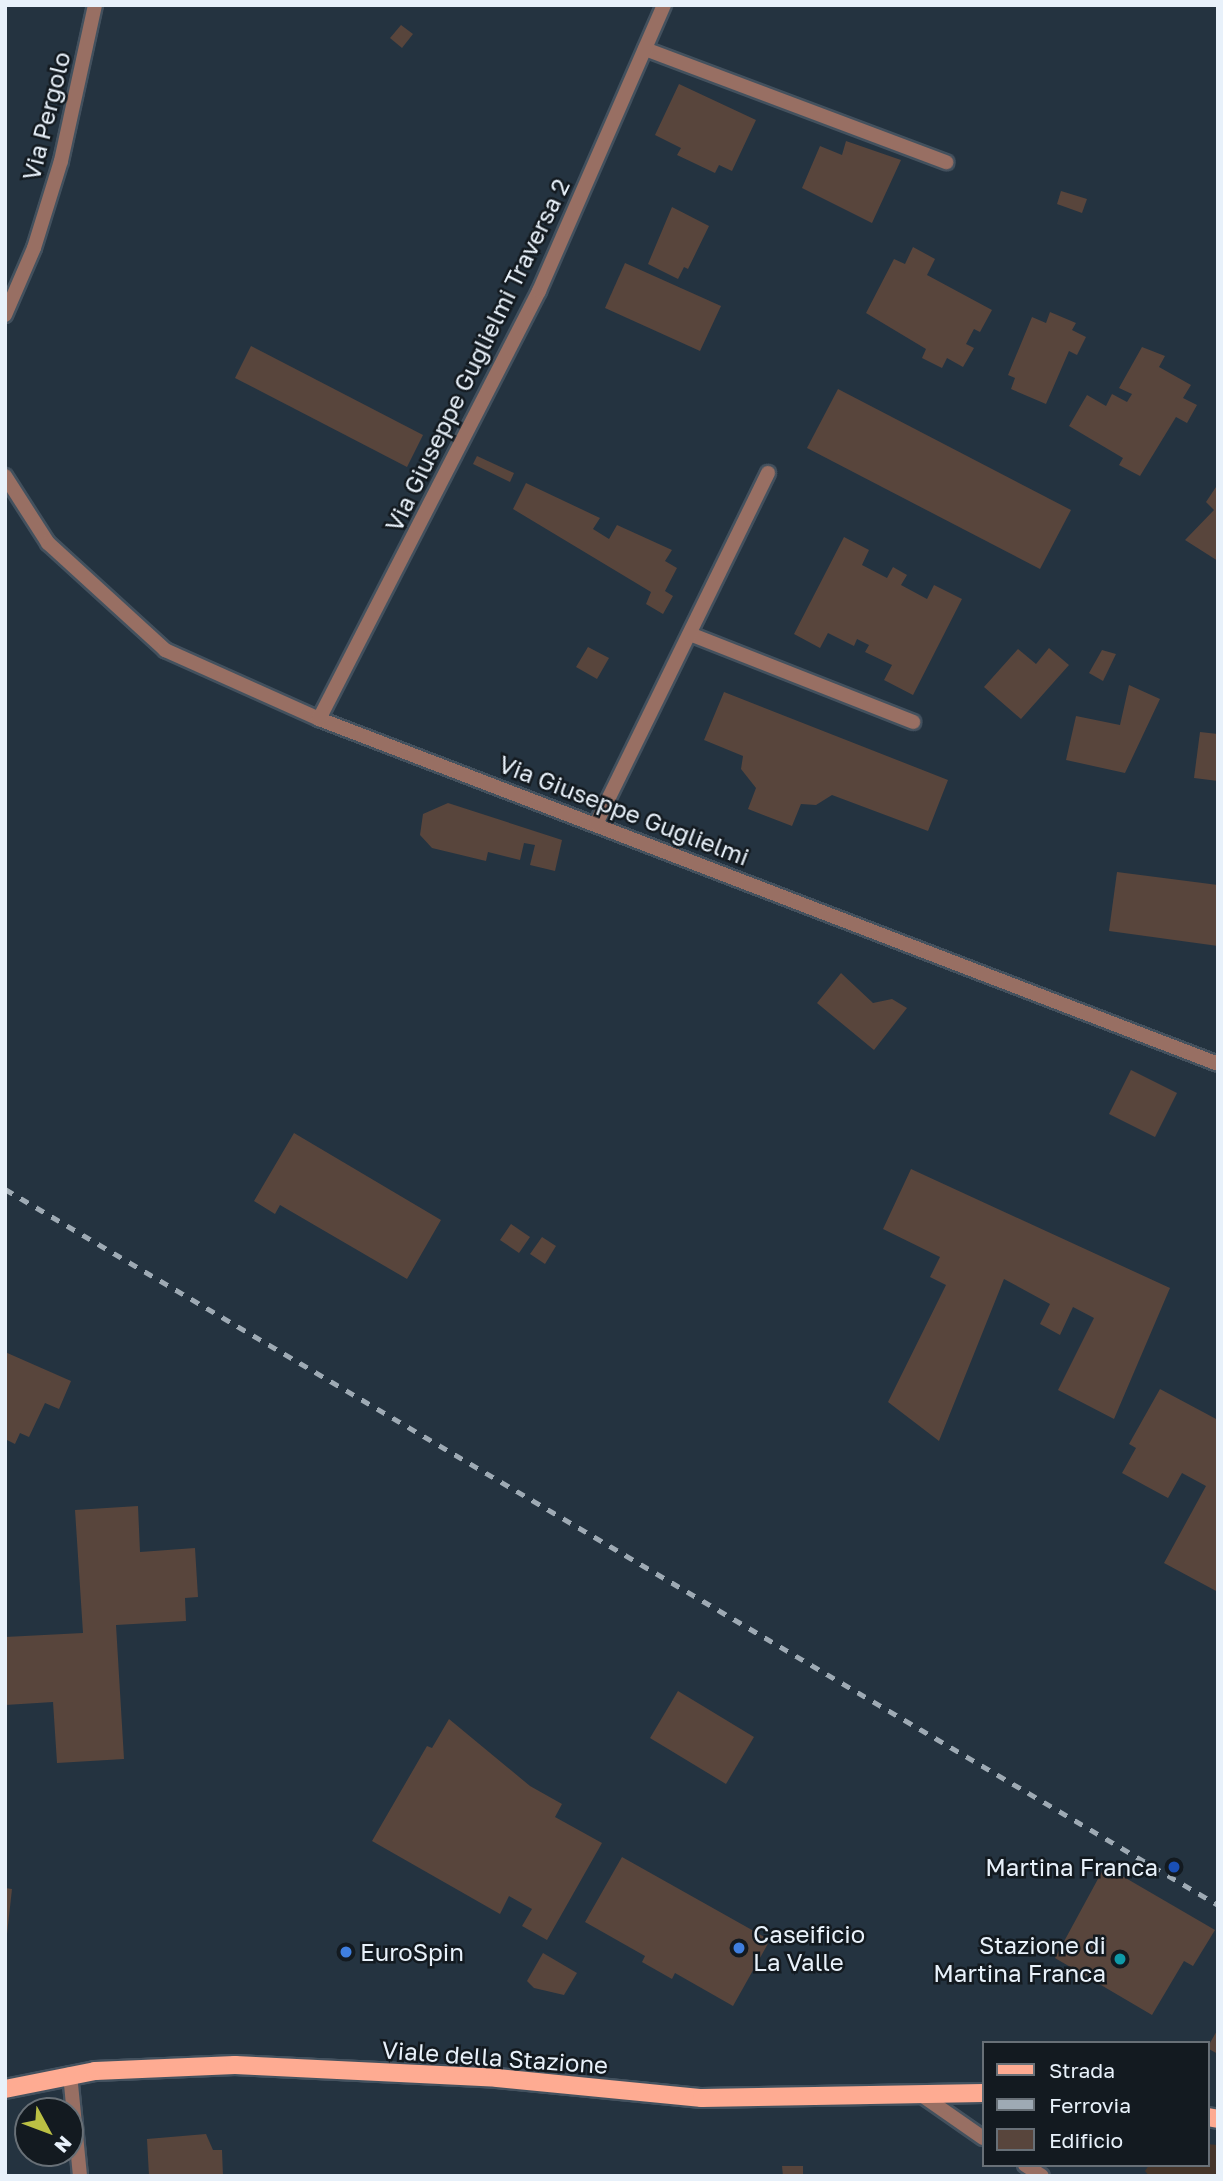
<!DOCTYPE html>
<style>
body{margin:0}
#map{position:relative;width:1223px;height:2181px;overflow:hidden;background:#243340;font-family:"Golos Text",sans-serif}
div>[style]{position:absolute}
.education>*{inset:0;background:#45352a}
.building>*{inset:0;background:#58453c}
.roads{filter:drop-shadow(2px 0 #43515e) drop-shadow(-2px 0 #43515e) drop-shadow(0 2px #43515e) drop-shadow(0 -2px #43515e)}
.minor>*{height:14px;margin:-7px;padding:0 7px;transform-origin:7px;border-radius:7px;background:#986f63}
.primary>*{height:18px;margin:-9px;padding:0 9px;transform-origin:9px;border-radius:9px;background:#feab92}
.rail>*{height:5px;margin-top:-2.5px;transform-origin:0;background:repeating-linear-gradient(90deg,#9eaab4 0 9px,transparent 0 18px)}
.dots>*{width:19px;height:19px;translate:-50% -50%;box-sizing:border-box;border:4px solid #131a20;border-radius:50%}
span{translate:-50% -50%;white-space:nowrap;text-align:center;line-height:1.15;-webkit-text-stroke:5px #131a20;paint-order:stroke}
.street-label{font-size:24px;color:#e8f1fa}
.poi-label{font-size:24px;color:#e8f1fa}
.right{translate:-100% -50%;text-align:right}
.left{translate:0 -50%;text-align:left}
.frame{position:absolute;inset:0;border:7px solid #e8f1fa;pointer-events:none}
.legend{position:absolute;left:982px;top:2041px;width:228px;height:126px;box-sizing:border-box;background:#131a20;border:2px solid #687077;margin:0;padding:9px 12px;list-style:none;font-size:21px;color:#e8f1fa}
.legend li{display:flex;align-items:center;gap:14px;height:35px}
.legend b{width:35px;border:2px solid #687077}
.north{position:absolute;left:14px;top:2097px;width:70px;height:70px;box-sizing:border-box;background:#131a20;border:2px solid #687077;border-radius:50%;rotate:131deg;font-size:19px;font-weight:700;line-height:28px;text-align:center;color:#e8f1fa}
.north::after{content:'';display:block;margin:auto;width:24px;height:32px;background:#bbc044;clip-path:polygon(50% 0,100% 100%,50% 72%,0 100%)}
</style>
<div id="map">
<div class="education">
<div style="clip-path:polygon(1207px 2144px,1218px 2145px,1218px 2176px,1149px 2176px,1145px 2171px,1149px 2165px,1207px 2165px)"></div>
</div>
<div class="building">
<div style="clip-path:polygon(401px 25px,413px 34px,402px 48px,390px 38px)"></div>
<div style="clip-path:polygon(679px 84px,756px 120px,732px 171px,719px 165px,715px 173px,677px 155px,681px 148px,655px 135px)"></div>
<div style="clip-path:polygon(846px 141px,901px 160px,872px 223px,802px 188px,820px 146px,842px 155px)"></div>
<div style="clip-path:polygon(1061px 191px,1087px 199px,1082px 213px,1057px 204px)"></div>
<div style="clip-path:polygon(672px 207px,709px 226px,688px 269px,684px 267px,678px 279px,648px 264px)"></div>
<div style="clip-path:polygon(913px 247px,935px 259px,927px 275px,992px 310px,980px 332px,974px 329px,966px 344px,974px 348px,963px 367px,947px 358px,942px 368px,922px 358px,926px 349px,866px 313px,894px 259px,905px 264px)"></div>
<div style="clip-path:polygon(625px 263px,721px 306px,700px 351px,605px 308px)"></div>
<div style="clip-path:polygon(1050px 312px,1076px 323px,1072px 330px,1086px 337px,1077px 355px,1069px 351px,1046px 404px,1011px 389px,1015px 378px,1008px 375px,1032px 317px,1046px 323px)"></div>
<div style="clip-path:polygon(251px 346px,423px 435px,407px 467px,235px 378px)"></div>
<div style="clip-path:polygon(1142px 347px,1165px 356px,1159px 367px,1191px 385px,1183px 398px,1197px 405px,1187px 423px,1176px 417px,1140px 476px,1119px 465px,1123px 458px,1069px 426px,1087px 395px,1106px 406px,1112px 394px,1127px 402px,1132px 394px,1119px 388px)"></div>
<div style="clip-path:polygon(838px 389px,1071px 510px,1040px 569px,807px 448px)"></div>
<div style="clip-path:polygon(477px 456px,514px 473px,510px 482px,473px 464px)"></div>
<div style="clip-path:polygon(526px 483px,600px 518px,593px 529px,609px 539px,617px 525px,672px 550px,665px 561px,677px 568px,665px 591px,673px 596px,663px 614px,646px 604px,651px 592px,513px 509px)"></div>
<div style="clip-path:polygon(1218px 484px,1218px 561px,1185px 540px,1214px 510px,1206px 502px)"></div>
<div style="clip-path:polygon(844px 537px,869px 550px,862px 565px,887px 578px,893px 567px,907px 575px,901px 585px,927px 599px,934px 585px,962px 599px,913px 695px,884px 680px,892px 665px,865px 652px,869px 645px,857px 639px,854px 646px,828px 633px,820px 648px,794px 634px)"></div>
<div style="clip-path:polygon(588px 647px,609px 658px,597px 679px,576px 667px)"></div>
<div style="clip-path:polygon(1049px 648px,1069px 665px,1021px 719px,984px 687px,1018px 649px,1036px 664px)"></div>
<div style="clip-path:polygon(1102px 650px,1116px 654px,1103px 681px,1089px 673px)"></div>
<div style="clip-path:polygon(1129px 685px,1160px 699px,1125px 773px,1066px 760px,1076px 716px,1120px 725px)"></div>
<div style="clip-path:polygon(724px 692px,948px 780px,928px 831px,832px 795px,816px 805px,801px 804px,792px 826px,748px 809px,756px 788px,741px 769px,743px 756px,704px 740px)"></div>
<div style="clip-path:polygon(1200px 732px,1218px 734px,1218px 781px,1194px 778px)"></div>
<div style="clip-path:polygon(448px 803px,562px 840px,555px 871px,530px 865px,535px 845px,524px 843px,520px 860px,488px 852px,486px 861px,432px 848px,420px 835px,423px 814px)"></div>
<div style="clip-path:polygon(1117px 872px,1218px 885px,1218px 946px,1109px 931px)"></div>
<div style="clip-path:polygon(841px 973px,873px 1003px,892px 999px,907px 1008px,874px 1050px,817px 1003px)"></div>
<div style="clip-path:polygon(1131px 1070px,1177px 1093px,1155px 1137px,1109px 1114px)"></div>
<div style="clip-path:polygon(294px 1133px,441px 1220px,407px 1279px,280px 1205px,275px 1214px,254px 1201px)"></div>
<div style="clip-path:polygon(911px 1169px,1170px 1288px,1114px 1419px,1058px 1390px,1094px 1318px,1073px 1307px,1060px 1335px,1040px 1324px,1050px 1304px,1004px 1279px,939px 1441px,888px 1402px,946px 1285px,930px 1277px,940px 1257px,883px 1229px)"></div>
<div style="clip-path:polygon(511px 1224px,530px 1237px,519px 1253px,500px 1240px)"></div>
<div style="clip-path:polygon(542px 1237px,556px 1246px,545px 1264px,530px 1254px)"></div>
<div style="clip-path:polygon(5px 1352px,71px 1381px,59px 1409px,45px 1403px,29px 1437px,20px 1433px,15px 1444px,5px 1439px)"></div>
<div style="clip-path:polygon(1160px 1389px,1218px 1420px,1218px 1592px,1164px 1563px,1206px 1486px,1182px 1473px,1168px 1498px,1122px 1473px,1136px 1448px,1129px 1444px)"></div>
<div style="clip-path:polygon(138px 1506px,140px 1552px,195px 1548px,198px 1597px,185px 1598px,186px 1621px,116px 1625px,124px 1759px,57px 1763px,53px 1702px,5px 1705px,5px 1637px,83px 1633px,75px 1510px)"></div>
<div style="clip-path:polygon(678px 1691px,754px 1737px,726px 1784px,650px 1738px)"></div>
<div style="clip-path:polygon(449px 1719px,530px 1786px,562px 1804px,555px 1817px,602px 1843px,547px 1940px,522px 1926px,532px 1909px,509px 1896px,500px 1914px,372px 1841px,427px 1746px,432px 1748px)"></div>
<div style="clip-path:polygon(622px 1857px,770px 1940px,733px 2006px,675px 1973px,672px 1979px,642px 1962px,645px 1956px,585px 1922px)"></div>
<div style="clip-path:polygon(1105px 1866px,1215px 1930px,1193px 1966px,1184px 1961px,1152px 2015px,1055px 1958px)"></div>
<div style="clip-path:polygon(5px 1888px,12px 1889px,7px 1934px,5px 1934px)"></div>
<div style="clip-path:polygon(543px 1953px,577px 1973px,564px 1995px,534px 1988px,527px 1981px)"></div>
<div style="clip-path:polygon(1218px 2029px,1218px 2054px,1207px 2048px)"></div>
<div style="clip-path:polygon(206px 2134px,213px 2150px,222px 2150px,223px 2176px,149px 2176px,147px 2139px)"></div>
<div style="clip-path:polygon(782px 2166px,803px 2166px,803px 2176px,783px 2176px)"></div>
</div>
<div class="roads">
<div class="minor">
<div style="left:645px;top:49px;width:322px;rotate:20.6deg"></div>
<div style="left:5px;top:315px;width:73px;rotate:-66.6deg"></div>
<div style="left:34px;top:248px;width:91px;rotate:-72.8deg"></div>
<div style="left:61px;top:161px;width:160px;rotate:-77.7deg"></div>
<div style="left:5px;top:476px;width:80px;rotate:57.3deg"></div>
<div style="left:48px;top:543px;width:159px;rotate:42.4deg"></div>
<div style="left:165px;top:650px;width:169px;rotate:24.1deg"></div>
<div style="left:319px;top:719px;width:963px;rotate:20.99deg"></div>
<div style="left:690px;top:634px;width:240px;rotate:21.5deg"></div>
<div style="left:319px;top:719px;width:481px;rotate:-62.8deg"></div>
<div style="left:539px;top:291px;width:312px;rotate:-66.4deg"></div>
<div style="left:596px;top:824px;width:391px;rotate:-63.9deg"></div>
<div style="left:70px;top:2074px;width:102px;rotate:84.4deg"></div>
<div style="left:920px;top:2094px;width:77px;rotate:34.9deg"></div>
<div style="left:1025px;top:2165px;width:20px;rotate:33deg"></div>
</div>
<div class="primary">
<div style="left:5px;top:2089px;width:92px;rotate:-11.3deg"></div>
<div style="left:95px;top:2071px;width:140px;rotate:-2.5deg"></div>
<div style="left:235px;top:2065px;width:262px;rotate:2.8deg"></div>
<div style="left:497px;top:2078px;width:206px;rotate:5.6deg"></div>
<div style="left:702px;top:2098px;width:281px;rotate:-1deg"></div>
<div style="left:1207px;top:2117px;width:11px;rotate:10deg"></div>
</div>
</div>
<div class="rail">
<div style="left:5px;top:1189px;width:1409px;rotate:30.55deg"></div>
</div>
<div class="dots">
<div style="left:1174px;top:1867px;background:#1a4fb4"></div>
<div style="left:739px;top:1948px;background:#3f7fe0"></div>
<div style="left:346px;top:1952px;background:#3f7fe0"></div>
<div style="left:1120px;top:1959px;background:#0f9aa8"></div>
</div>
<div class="street-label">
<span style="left:46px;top:116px;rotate:-76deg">Via Pergolo</span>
<span style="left:477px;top:355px;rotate:-64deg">Via Giuseppe Guglielmi Traversa 2</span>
<span style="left:624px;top:810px;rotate:21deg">Via Giuseppe Guglielmi</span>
<span style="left:495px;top:2057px;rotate:4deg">Viale della Stazione</span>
</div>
<div class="poi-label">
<span class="right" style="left:1158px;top:1867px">Martina Franca</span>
<span class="left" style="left:753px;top:1948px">Caseificio<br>La Valle</span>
<span class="right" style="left:1106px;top:1959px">Stazione di<br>Martina Franca</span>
<span class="left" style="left:360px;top:1952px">EuroSpin</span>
</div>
<div class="frame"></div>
<ul class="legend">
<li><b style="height:9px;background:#feab92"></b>Strada</li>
<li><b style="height:9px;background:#9eaab4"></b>Ferrovia</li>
<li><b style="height:19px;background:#58453c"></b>Edificio</li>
</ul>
<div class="north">N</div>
</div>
